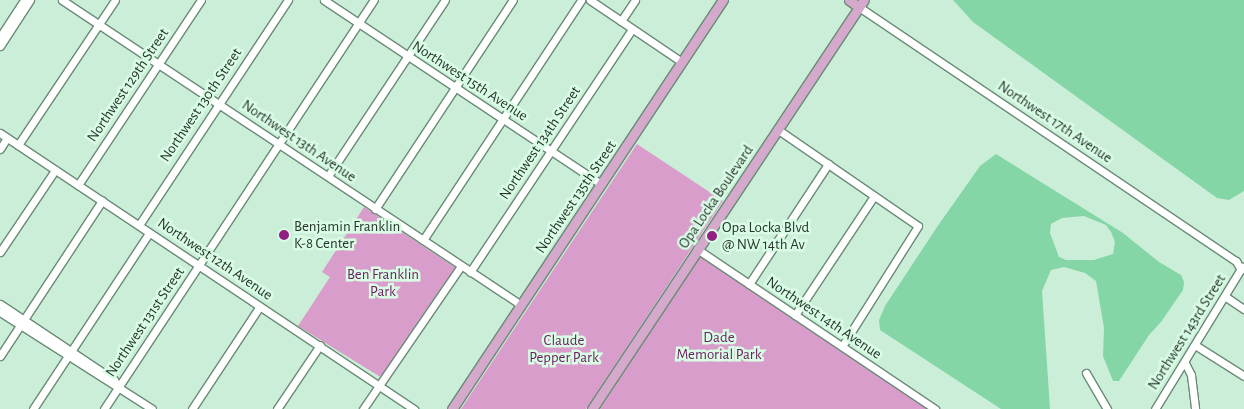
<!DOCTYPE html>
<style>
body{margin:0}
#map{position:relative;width:1244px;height:409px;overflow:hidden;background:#cbeed8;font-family:"Alegreya Sans",sans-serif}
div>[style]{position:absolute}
.green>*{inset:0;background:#d89dca}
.water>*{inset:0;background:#84d6a6}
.roads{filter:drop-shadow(1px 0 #6b8b77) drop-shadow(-1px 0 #6b8b77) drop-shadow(0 1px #6b8b77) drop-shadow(0 -1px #6b8b77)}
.minor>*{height:7px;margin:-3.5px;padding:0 3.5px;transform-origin:3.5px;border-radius:3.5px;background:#fff}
.major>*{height:9px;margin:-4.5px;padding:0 4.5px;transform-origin:4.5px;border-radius:4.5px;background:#d4a9cb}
.dots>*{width:14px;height:14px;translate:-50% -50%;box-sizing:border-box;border:2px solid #d9fce5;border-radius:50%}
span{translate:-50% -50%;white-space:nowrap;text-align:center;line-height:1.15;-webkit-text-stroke:5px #d9fce5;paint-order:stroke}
.street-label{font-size:15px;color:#28352d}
.poi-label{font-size:15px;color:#28352d}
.left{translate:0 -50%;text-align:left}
.park-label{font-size:15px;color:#6c1c5f}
</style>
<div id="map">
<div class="green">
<div style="clip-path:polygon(637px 144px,723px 201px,586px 409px,461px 409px)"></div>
<div style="clip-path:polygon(364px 207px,456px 268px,382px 378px,298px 326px,330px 277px,322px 272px)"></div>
<div style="clip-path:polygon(700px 255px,928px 409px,600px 409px)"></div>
</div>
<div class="water">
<div style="clip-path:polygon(953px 0,1244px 0,1244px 191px,1229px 200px,1217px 198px,973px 22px)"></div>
<div style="clip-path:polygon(evenodd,996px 154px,1123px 233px,1159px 262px,1181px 275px,1184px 282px,1183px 290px,1161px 322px,1149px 335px,1119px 381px,1113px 381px,1103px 356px,1104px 328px,1096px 281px,1085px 273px,1064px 267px,1051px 270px,1042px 291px,1050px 409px,1001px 409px,880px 330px,879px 320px,885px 306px,937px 227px,980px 166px,996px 154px,1084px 216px,1106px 225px,1111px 232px,1115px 242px,1113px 254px,1094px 260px,1066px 260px,1059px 257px,1050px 233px,1051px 224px,1062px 218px,1084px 216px)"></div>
</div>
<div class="roads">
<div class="minor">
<div style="left:62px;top:0;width:551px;rotate:33.6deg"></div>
<div style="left:324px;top:0;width:333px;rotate:33.6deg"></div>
<div style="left:590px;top:0;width:111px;rotate:34deg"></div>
<div style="left:859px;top:7px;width:455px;rotate:34deg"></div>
<div style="left:1236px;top:261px;width:10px;rotate:61deg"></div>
<div style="left:621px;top:21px;width:25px;rotate:-56deg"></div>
<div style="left:0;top:37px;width:44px;rotate:-57deg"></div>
<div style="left:0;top:46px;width:55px;rotate:-56.9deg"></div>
<div style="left:777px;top:129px;width:171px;rotate:34.5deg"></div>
<div style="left:918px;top:226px;width:142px;rotate:122.3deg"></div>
<div style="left:0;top:133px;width:498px;rotate:33.7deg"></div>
<div style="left:18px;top:145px;width:174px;rotate:-56.2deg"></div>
<div style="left:0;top:149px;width:13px;rotate:-58deg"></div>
<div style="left:328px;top:176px;width:211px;rotate:-56.4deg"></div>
<div style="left:78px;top:185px;width:222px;rotate:-56.4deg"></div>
<div style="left:375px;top:209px;width:250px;rotate:-56.6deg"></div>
<div style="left:139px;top:225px;width:270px;rotate:-56.5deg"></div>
<div style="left:423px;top:240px;width:287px;rotate:-56.6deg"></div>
<div style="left:697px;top:249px;width:287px;rotate:33.9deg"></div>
<div style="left:0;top:252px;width:99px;rotate:-56.1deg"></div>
<div style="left:470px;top:272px;width:292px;rotate:-56.3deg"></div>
<div style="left:749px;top:284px;width:144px;rotate:-56.6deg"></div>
<div style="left:1226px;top:297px;width:22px;rotate:34deg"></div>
<div style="left:0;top:304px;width:137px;rotate:33.7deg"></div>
<div style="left:114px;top:380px;width:8px;rotate:60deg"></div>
<div style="left:0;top:312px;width:180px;rotate:32.5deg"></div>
<div style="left:795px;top:315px;width:143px;rotate:-56.4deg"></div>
<div style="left:1195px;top:345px;width:58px;rotate:32.3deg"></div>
<div style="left:0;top:356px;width:186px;rotate:-56.7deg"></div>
<div style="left:1185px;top:363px;width:13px;rotate:63deg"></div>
<div style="left:1191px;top:375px;width:34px;rotate:83deg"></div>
<div style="left:1086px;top:373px;width:42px;rotate:59.7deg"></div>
<div style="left:33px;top:409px;width:211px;rotate:-56.6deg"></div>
<div style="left:104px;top:409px;width:490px;rotate:-56.6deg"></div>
<div style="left:192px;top:409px;width:123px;rotate:-56.6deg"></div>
<div style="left:277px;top:409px;width:77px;rotate:-56.1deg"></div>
<div style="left:363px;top:409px;width:173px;rotate:-55.6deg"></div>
<div style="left:1155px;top:409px;width:167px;rotate:-58.5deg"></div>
</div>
<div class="major">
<div style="left:849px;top:0;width:12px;rotate:35deg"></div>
<div style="left:452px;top:409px;width:491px;rotate:-56.5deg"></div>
<div style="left:592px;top:409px;width:491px;rotate:-56.4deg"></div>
</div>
</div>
<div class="dots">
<div style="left:284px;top:235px;background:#922081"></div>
<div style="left:712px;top:236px;background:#922081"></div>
</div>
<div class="street-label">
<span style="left:470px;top:81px;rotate:33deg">Northwest 15th Avenue</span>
<span style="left:128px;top:85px;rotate:-56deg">Northwest 129th Street</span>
<span style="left:201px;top:105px;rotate:-56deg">Northwest 130th Street</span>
<span style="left:1055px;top:122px;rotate:34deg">Northwest 17th Avenue</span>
<span style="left:299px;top:141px;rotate:34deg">Northwest 13th Avenue</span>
<span style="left:540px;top:143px;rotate:-56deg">Northwest 134th Street</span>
<span style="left:576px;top:197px;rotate:-56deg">Northwest 135th Street</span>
<span style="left:716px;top:197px;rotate:-56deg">Opa Locka Boulevard</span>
<span style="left:215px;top:259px;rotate:34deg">Northwest 12th Avenue</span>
<span style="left:824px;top:318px;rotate:34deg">Northwest 14th Avenue</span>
<span style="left:145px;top:322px;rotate:-56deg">Northwest 131st Street</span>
<span style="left:1187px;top:332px;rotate:-58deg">Northwest 143rd Street</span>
</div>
<div class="poi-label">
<span class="left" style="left:294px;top:235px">Benjamin Franklin<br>K-8 Center</span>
<span class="left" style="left:722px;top:236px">Opa Locka Blvd<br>@ NW 14th Av</span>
</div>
<div class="park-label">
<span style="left:383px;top:283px">Ben Franklin<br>Park</span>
<span style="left:719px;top:346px">Dade<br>Memorial Park</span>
<span style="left:564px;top:349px">Claude<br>Pepper Park</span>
</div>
</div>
